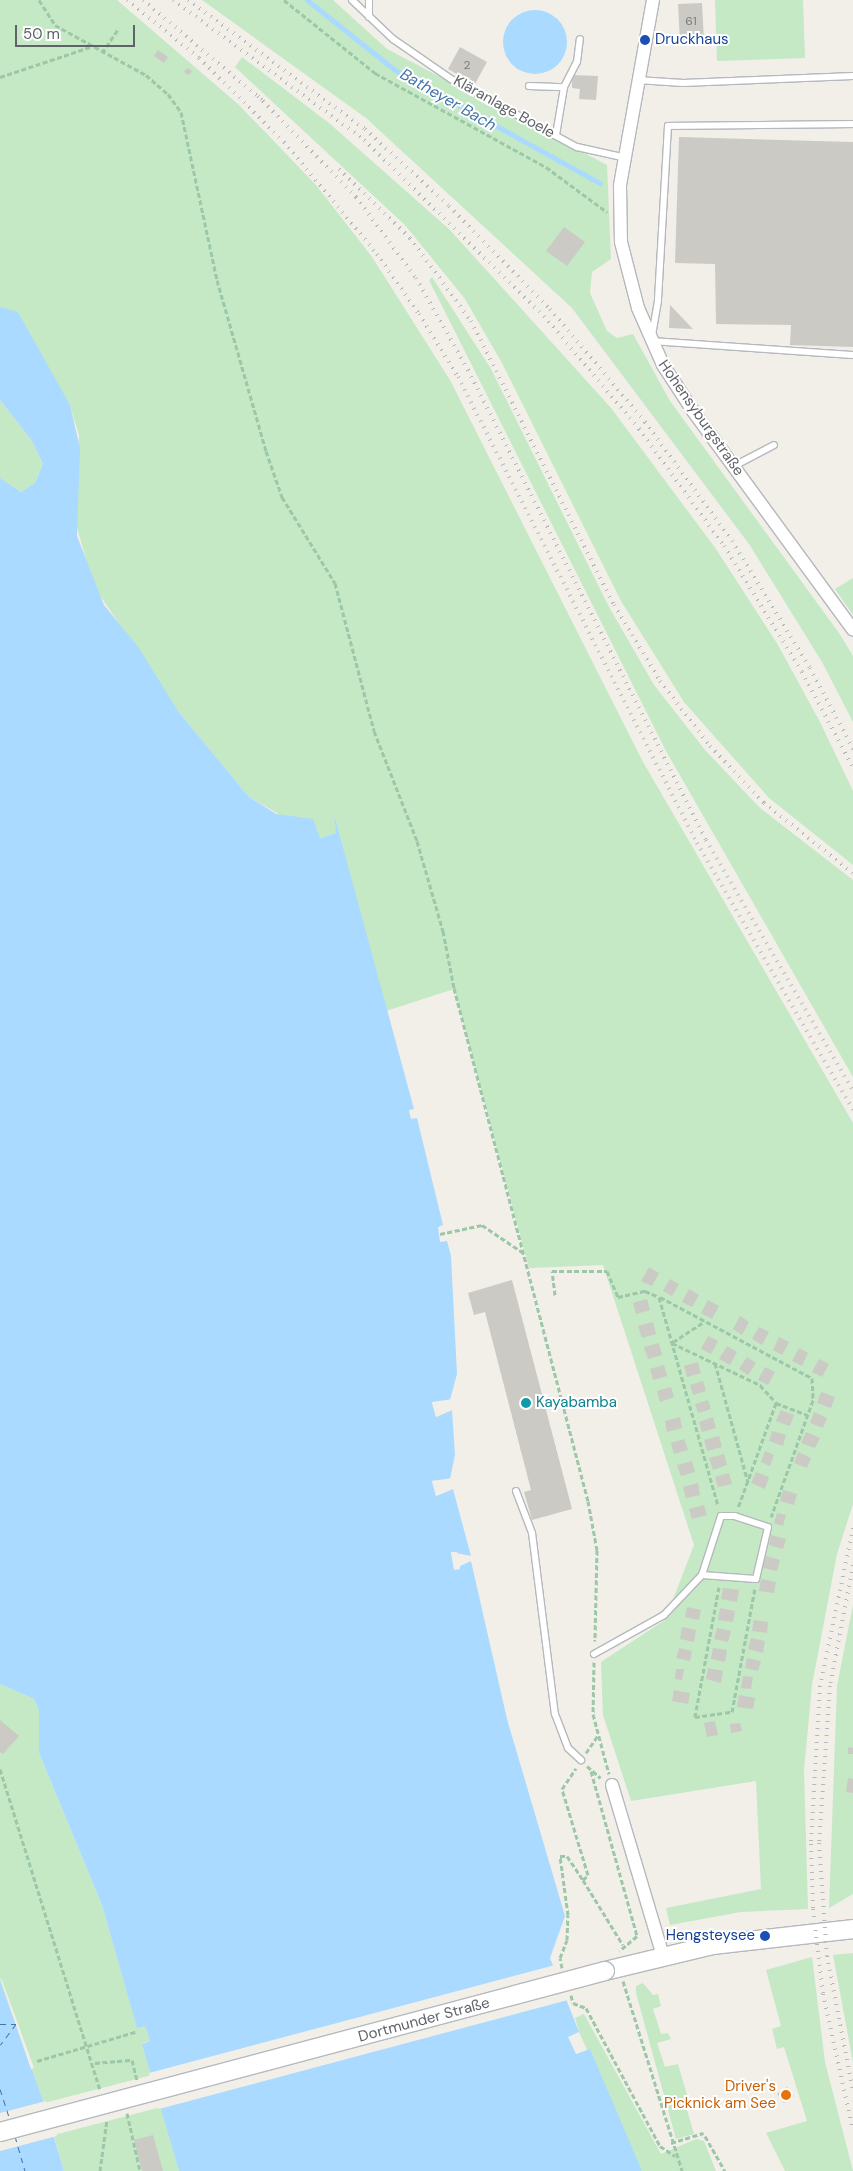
<!DOCTYPE html>
<meta charset="utf-8">
<style>
body{margin:0}
#map{position:relative;width:853px;height:2171px;overflow:hidden;background:#f1efe8;font-family:"DM Sans",sans-serif}
div>[style]{position:absolute}
.green>*{inset:0;background:#c5e8c5}
.water>*{inset:0;background:#aadaff}
.round{border-radius:50%}
.pier>*{inset:0;background:#f1efe8}
.stream>*{height:5px;margin:-2.5px;padding:0 2.5px;transform-origin:2.5px;border-radius:2.5px;background:#aadaff}
.ferry>*{height:1px;margin-top:-0.5px;transform-origin:0;background:repeating-linear-gradient(90deg,#4174aa 0 6px,transparent 0 11px)}
.building>*{inset:0;background:#cccac5}
.path>*{height:3px;margin-top:-1.5px;transform-origin:0;background:repeating-linear-gradient(90deg,#9cc7a9 0 5px,transparent 0 7.5px)}
.roads{filter:drop-shadow(1px 0 #b5b8bc) drop-shadow(-1px 0 #b5b8bc) drop-shadow(0 1px #b5b8bc) drop-shadow(0 -1px #b5b8bc)}
.lane>*{height:6px;margin:-3px;padding:0 3px;transform-origin:3px;border-radius:3px;background:#fff}
.street>*{height:12px;margin:-6px;padding:0 6px;transform-origin:6px;border-radius:6px;background:#fff}
.secondary>*{height:18px;margin:-9px;padding:0 9px;transform-origin:9px;border-radius:9px;background:#fff}
.rail>*{height:4px;margin-top:-2px;transform-origin:0;background:repeating-linear-gradient(90deg,#b6b7b8 0 1px,transparent 0 7px)}
.bridges{filter:drop-shadow(1px 0 #b6babf) drop-shadow(-1px 0 #b6babf) drop-shadow(0 1px #b6babf) drop-shadow(0 -1px #b6babf)}
.secondary-bridge>*{height:18px;margin:-9px;padding:0 9px;transform-origin:9px;border-radius:9px;background:#fff}
.dots>*{width:14px;height:14px;translate:-50% -50%;box-sizing:border-box;border:2px solid #fff;border-radius:50%}
span{translate:-50% -50%;white-space:nowrap;text-align:center;line-height:1.15;-webkit-text-stroke:4px #fff;paint-order:stroke}
.number-label{font-size:12px;color:#7a7d7f}
.number-label span{-webkit-text-stroke-width:0}
.transit-label{font-size:15px;color:#164399}
.left{translate:0 -50%;text-align:left}
.right{translate:-100% -50%;text-align:right}
.street-label{font-size:15px;color:#5f6368}
.culture-label{font-size:15px;color:#0d838f}
.food-label{font-size:15px;color:#c56008}
.water-label{font-size:16px;color:#4174aa;font-style:italic}
.scale{position:absolute;left:15px;top:25px;width:120px;height:22px;box-sizing:border-box;border:2px solid #5f6368;border-top:0;padding-left:6px;font-size:15px;line-height:18px;white-space:nowrap;color:#5f6368;-webkit-text-stroke:4px #fff;paint-order:stroke}
</style>
<div id="map">
<div class="green">
<div style="clip-path:polygon(0 0,117px 0,239px 105px,316px 185px,372px 257px,450px 380px,643px 762px,853px 1123px,853px 1504px,837px 1554px,812px 1685px,804px 1770px,808px 1909px,741px 1912px,670px 1925px,666px 1908px,761px 1889px,756px 1781px,631px 1801px,603px 1715px,601px 1662px,665px 1620px,694px 1545px,603px 1265px,529px 1268px,454px 989px,386px 1011px,334px 814px,337px 833px,319px 838px,248px 796px,178px 711px,93px 585px,75px 520px,79px 435px,70px 406px,18px 313px,0 307px)"></div>
<div style="clip-path:polygon(202px 0,333px 0,387px 49px,607px 165px,611px 259px,592px 272px,590px 293px,607px 331px,617px 338px,633px 334px,670px 401px,839px 633px,853px 656px,853px 722px,822px 662px,749px 544px,572px 308px,366px 118px)"></div>
<div style="clip-path:polygon(715px 0,803px 0,805px 58px,717px 61px)"></div>
<div style="clip-path:polygon(242px 57px,329px 123px,450px 230px,611px 408px,716px 549px,778px 645px,821px 724px,853px 791px,853px 865px,769px 798px,684px 702px,621px 601px,502px 363px,465px 299px,405px 225px,235px 67px)"></div>
<div style="clip-path:polygon(432px 277px,491px 369px,609px 607px,654px 685px,705px 750px,760px 808px,853px 880px,853px 1077px,666px 751px,429px 280px)"></div>
<div style="clip-path:polygon(0 400px,32px 441px,43px 464px,35px 483px,21px 492px,0 478px)"></div>
<div style="clip-path:polygon(853px 578px,853px 615px,835px 589px)"></div>
<div style="clip-path:polygon(853px 1605px,853px 1894px,829px 1908px,837px 1686px)"></div>
<div style="clip-path:polygon(0 1684px,34px 1699px,39px 1711px,39px 1753px,102px 1905px,137px 2027px,145px 2025px,150px 2041px,143px 2043px,152px 2075px,44px 2103px,0 1981px)"></div>
<div style="clip-path:polygon(853px 1953px,853px 2062px,833px 1955px)"></div>
<div style="clip-path:polygon(812px 1957px,825px 2062px,853px 2171px,785px 2171px,766px 2133px,807px 2121px,784px 2047px,777px 2049px,772px 2029px,781px 2026px,766px 1970px)"></div>
<div style="clip-path:polygon(643px 1983px,653px 1995px,658px 1994px,661px 2006px,653px 2009px,661px 2034px,668px 2033px,671px 2039px,657px 2043px,665px 2067px,678px 2064px,690px 2105px,686px 2107px,694px 2134px,676px 2139px,636px 1993px,636px 1986px)"></div>
<div style="clip-path:polygon(584px 2014px,661px 2154px,696px 2139px,704px 2141px,716px 2171px,642px 2171px,579px 2032px,575px 2018px)"></div>
<div style="clip-path:polygon(161px 2107px,179px 2171px,64px 2171px,54px 2135px)"></div>
</div>
<div class="water">
<div class="round" style="left:503px;top:10px;width:64px;height:64px"></div>
<div style="clip-path:polygon(0 307px,18px 312px,70px 405px,80px 448px,77px 536px,104px 605px,139px 648px,178px 711px,248px 796px,276px 814px,313px 819px,320px 838px,336px 833px,334px 814px,414px 1109px,409px 1110px,411px 1119px,417px 1118px,443px 1225px,438px 1227px,440px 1242px,447px 1241px,451px 1256px,457px 1374px,450px 1400px,432px 1403px,436px 1417px,452px 1410px,455px 1455px,450px 1479px,432px 1481px,436px 1496px,453px 1489px,471px 1556px,451px 1552px,454px 1569px,471px 1561px,507px 1719px,565px 1916px,550px 1958px,579px 2032px,568px 2037px,576px 2054px,590px 2049px,642px 2171px,179px 2171px,142px 2044px,150px 2041px,145px 2026px,137px 2028px,102px 1905px,39px 1753px,39px 1711px,34px 1699px,0 1684px,0 478px,21px 492px,35px 483px,43px 464px,32px 441px,0 400px)"></div>
<div style="clip-path:polygon(0 1981px,44px 2103px,64px 2171px,0 2171px)"></div>
</div>
<div class="pier">
<div style="clip-path:polygon(453px 1399px,440px 1406px,435px 1404px,438px 1414px,451px 1407px,454px 1409px,436px 1417px,432px 1402px)"></div>
<div style="clip-path:polygon(453px 1478px,443px 1484px,435px 1483px,438px 1493px,444px 1488px,455px 1488px,436px 1496px,432px 1481px)"></div>
<div style="clip-path:polygon(451px 1552px,457px 1552px,459px 1557px,473px 1555px,459px 1559px,454px 1554px,456px 1567px,459px 1561px,474px 1561px,460px 1563px,460px 1569px,454px 1570px)"></div>
<div style="clip-path:polygon(555px 1965px,568px 2000px,159px 2109px,149px 2073px)"></div>
<div style="clip-path:polygon(0 1978px,2px 1980px,34px 2068px,31px 2069px)"></div>
<div style="clip-path:polygon(46px 2101px,57px 2136px,0 2151px,0 2113px)"></div>
</div>
<div class="stream">
<div style="left:307px;top:0;width:112px;rotate:38.5deg"></div>
<div style="left:395px;top:70px;width:234px;rotate:28.9deg"></div>
</div>
<div class="ferry">
<div style="left:0;top:2024px;width:16px"></div>
<div style="left:16px;top:2024px;width:26px;rotate:127deg"></div>
<div style="left:0;top:2089px;width:33px;rotate:72deg"></div>
<div style="left:15px;top:2136px;width:36px;rotate:74deg"></div>
</div>
<div class="building">
<div style="clip-path:polygon(702px 3px,704px 41px,680px 42px,678px 4px)"></div>
<div style="clip-path:polygon(460px 47px,487px 62px,475px 84px,448px 69px)"></div>
<div style="clip-path:polygon(158px 50px,168px 57px,164px 63px,154px 56px)"></div>
<div style="clip-path:polygon(187px 68px,192px 71px,189px 75px,184px 72px)"></div>
<div style="clip-path:polygon(572px 75px,598px 76px,596px 100px,579px 99px,580px 89px,572px 88px)"></div>
<div style="clip-path:polygon(679px 137px,853px 142px,853px 347px,790px 345px,791px 325px,716px 324px,715px 264px,675px 263px)"></div>
<div style="clip-path:polygon(564px 227px,585px 242px,567px 266px,546px 251px)"></div>
<div style="clip-path:polygon(670px 305px,693px 329px,669px 328px)"></div>
<div style="clip-path:polygon(649px 1267px,659px 1273px,652px 1286px,641px 1281px)"></div>
<div style="clip-path:polygon(670px 1279px,679px 1284px,672px 1296px,663px 1291px)"></div>
<div style="clip-path:polygon(512px 1280px,572px 1509px,532px 1520px,524px 1492px,531px 1490px,485px 1312px,474px 1315px,468px 1293px)"></div>
<div style="clip-path:polygon(689px 1289px,699px 1295px,692px 1307px,682px 1302px)"></div>
<div style="clip-path:polygon(647px 1299px,650px 1310px,636px 1314px,633px 1303px)"></div>
<div style="clip-path:polygon(708px 1300px,719px 1306px,712px 1319px,701px 1313px)"></div>
<div style="clip-path:polygon(740px 1316px,749px 1322px,742px 1335px,733px 1329px)"></div>
<div style="clip-path:polygon(653px 1322px,656px 1334px,642px 1338px,638px 1326px)"></div>
<div style="clip-path:polygon(759px 1327px,769px 1332px,762px 1345px,752px 1339px)"></div>
<div style="clip-path:polygon(708px 1336px,718px 1341px,711px 1354px,701px 1349px)"></div>
<div style="clip-path:polygon(779px 1337px,789px 1342px,782px 1355px,773px 1350px)"></div>
<div style="clip-path:polygon(659px 1343px,662px 1355px,648px 1359px,644px 1347px)"></div>
<div style="clip-path:polygon(727px 1346px,737px 1352px,730px 1365px,719px 1359px)"></div>
<div style="clip-path:polygon(799px 1348px,808px 1353px,802px 1366px,792px 1361px)"></div>
<div style="clip-path:polygon(747px 1357px,756px 1363px,748px 1375px,739px 1369px)"></div>
<div style="clip-path:polygon(819px 1359px,829px 1364px,822px 1377px,812px 1372px)"></div>
<div style="clip-path:polygon(698px 1362px,701px 1373px,687px 1377px,684px 1366px)"></div>
<div style="clip-path:polygon(664px 1365px,667px 1376px,653px 1380px,650px 1369px)"></div>
<div style="clip-path:polygon(765px 1367px,775px 1372px,768px 1385px,758px 1380px)"></div>
<div style="clip-path:polygon(703px 1381px,706px 1391px,693px 1395px,690px 1385px)"></div>
<div style="clip-path:polygon(671px 1387px,674px 1397px,660px 1402px,657px 1391px)"></div>
<div style="clip-path:polygon(821px 1392px,835px 1397px,831px 1408px,817px 1403px)"></div>
<div style="clip-path:polygon(708px 1400px,711px 1409px,698px 1413px,695px 1404px)"></div>
<div style="clip-path:polygon(781px 1410px,794px 1415px,790px 1426px,776px 1421px)"></div>
<div style="clip-path:polygon(814px 1412px,827px 1418px,823px 1428px,810px 1423px)"></div>
<div style="clip-path:polygon(680px 1417px,682px 1428px,667px 1432px,665px 1421px)"></div>
<div style="clip-path:polygon(713px 1417px,716px 1428px,702px 1432px,699px 1422px)"></div>
<div style="clip-path:polygon(772px 1431px,786px 1435px,783px 1446px,769px 1441px)"></div>
<div style="clip-path:polygon(806px 1432px,820px 1438px,815px 1448px,801px 1443px)"></div>
<div style="clip-path:polygon(719px 1436px,722px 1447px,707px 1451px,704px 1440px)"></div>
<div style="clip-path:polygon(684px 1439px,688px 1450px,674px 1454px,671px 1443px)"></div>
<div style="clip-path:polygon(765px 1451px,774px 1455px,770px 1466px,761px 1462px)"></div>
<div style="clip-path:polygon(798px 1452px,811px 1458px,807px 1468px,794px 1463px)"></div>
<div style="clip-path:polygon(724px 1454px,727px 1465px,713px 1470px,709px 1458px)"></div>
<div style="clip-path:polygon(692px 1461px,695px 1472px,681px 1476px,677px 1465px)"></div>
<div style="clip-path:polygon(756px 1472px,769px 1477px,765px 1489px,751px 1483px)"></div>
<div style="clip-path:polygon(729px 1473px,732px 1484px,718px 1487px,715px 1477px)"></div>
<div style="clip-path:polygon(698px 1483px,700px 1495px,686px 1498px,683px 1487px)"></div>
<div style="clip-path:polygon(783px 1490px,797px 1494px,794px 1505px,780px 1501px)"></div>
<div style="clip-path:polygon(704px 1505px,707px 1515px,692px 1519px,689px 1509px)"></div>
<div style="clip-path:polygon(777px 1513px,786px 1515px,783px 1526px,774px 1523px)"></div>
<div style="clip-path:polygon(771px 1535px,786px 1539px,783px 1549px,769px 1545px)"></div>
<div style="clip-path:polygon(766px 1556px,780px 1560px,777px 1571px,763px 1568px)"></div>
<div style="clip-path:polygon(761px 1579px,776px 1582px,774px 1593px,759px 1591px)"></div>
<div style="clip-path:polygon(723px 1588px,739px 1590px,737px 1602px,721px 1599px)"></div>
<div style="clip-path:polygon(687px 1607px,701px 1610px,699px 1620px,685px 1617px)"></div>
<div style="clip-path:polygon(720px 1608px,735px 1611px,733px 1622px,718px 1620px)"></div>
<div style="clip-path:polygon(754px 1620px,768px 1622px,767px 1633px,752px 1631px)"></div>
<div style="clip-path:polygon(682px 1627px,696px 1630px,694px 1642px,680px 1639px)"></div>
<div style="clip-path:polygon(717px 1628px,731px 1631px,728px 1642px,714px 1639px)"></div>
<div style="clip-path:polygon(751px 1638px,765px 1641px,763px 1653px,748px 1649px)"></div>
<div style="clip-path:polygon(679px 1648px,692px 1651px,690px 1661px,676px 1658px)"></div>
<div style="clip-path:polygon(713px 1648px,727px 1650px,725px 1662px,711px 1659px)"></div>
<div style="clip-path:polygon(747px 1658px,761px 1661px,758px 1671px,745px 1668px)"></div>
<div style="clip-path:polygon(708px 1668px,723px 1671px,721px 1683px,706px 1679px)"></div>
<div style="clip-path:polygon(676px 1669px,684px 1669px,682px 1680px,675px 1679px)"></div>
<div style="clip-path:polygon(743px 1676px,753px 1677px,751px 1689px,741px 1688px)"></div>
<div style="clip-path:polygon(674px 1690px,690px 1693px,688px 1704px,672px 1701px)"></div>
<div style="clip-path:polygon(739px 1695px,755px 1698px,753px 1709px,737px 1707px)"></div>
<div style="clip-path:polygon(0 1720px,19px 1736px,3px 1754px,0 1752px)"></div>
<div style="clip-path:polygon(715px 1721px,718px 1735px,707px 1737px,704px 1723px)"></div>
<div style="clip-path:polygon(740px 1723px,742px 1731px,731px 1733px,730px 1724px)"></div>
<div style="clip-path:polygon(848px 1747px,853px 1748px,853px 1754px,848px 1754px)"></div>
<div style="clip-path:polygon(848px 1778px,853px 1779px,853px 1793px,846px 1792px)"></div>
<div style="clip-path:polygon(787px 2087px,794px 2096px,784px 2103px,777px 2094px)"></div>
<div style="clip-path:polygon(153px 2135px,163px 2171px,142px 2171px,134px 2140px)"></div>
</div>
<div class="path">
<div style="left:39px;top:0;width:30px;rotate:57deg"></div>
<div style="left:55px;top:25px;width:104px;rotate:28.8deg"></div>
<div style="left:146px;top:75px;width:29px;rotate:41deg"></div>
<div style="left:168px;top:94px;width:22px;rotate:54deg"></div>
<div style="left:181px;top:112px;width:172px;rotate:77.9deg"></div>
<div style="left:217px;top:280px;width:178px;rotate:74deg"></div>
<div style="left:266px;top:451px;width:49px;rotate:70.8deg"></div>
<div style="left:282px;top:497px;width:101px;rotate:58.4deg"></div>
<div style="left:335px;top:583px;width:153px;rotate:75.2deg"></div>
<div style="left:374px;top:731px;width:118px;rotate:68.6deg"></div>
<div style="left:417px;top:841px;width:94px;rotate:73.9deg"></div>
<div style="left:443px;top:931px;width:58px;rotate:79.1deg"></div>
<div style="left:454px;top:988px;width:530px;rotate:75.36deg"></div>
<div style="left:588px;top:1501px;width:50px;rotate:79.6deg"></div>
<div style="left:597px;top:1550px;width:91px;rotate:91.3deg"></div>
<div style="left:284px;top:0;width:117px;rotate:38.7deg"></div>
<div style="left:375px;top:73px;width:195px;rotate:28.8deg"></div>
<div style="left:546px;top:167px;width:76px;rotate:36.4deg"></div>
<div style="left:102px;top:53px;width:30px;rotate:-56deg"></div>
<div style="left:0;top:77px;width:95px;rotate:-18.4deg"></div>
<div style="left:440px;top:1234px;width:43px;rotate:-12.1deg"></div>
<div style="left:482px;top:1225px;width:52px;rotate:34deg"></div>
<div style="left:555px;top:1295px;width:24px;rotate:-97deg"></div>
<div style="left:552px;top:1271px;width:55px"></div>
<div style="left:607px;top:1271px;width:28px;rotate:67deg"></div>
<div style="left:618px;top:1297px;width:28px;rotate:-13deg"></div>
<div style="left:645px;top:1291px;width:15px;rotate:23deg"></div>
<div style="left:659px;top:1297px;width:217px;rotate:74.2deg"></div>
<div style="left:660px;top:1297px;width:172px;rotate:28.1deg"></div>
<div style="left:812px;top:1378px;width:22px;rotate:87deg"></div>
<div style="left:813px;top:1400px;width:124px;rotate:109.7deg"></div>
<div style="left:673px;top:1342px;width:38px;rotate:-33deg"></div>
<div style="left:672px;top:1343px;width:98px;rotate:25.5deg"></div>
<div style="left:760px;top:1385px;width:24px;rotate:48deg"></div>
<div style="left:776px;top:1403px;width:112px;rotate:109.9deg"></div>
<div style="left:715px;top:1363px;width:123px;rotate:74.5deg"></div>
<div style="left:776px;top:1403px;width:33px;rotate:21deg"></div>
<div style="left:719px;top:1587px;width:132px;rotate:100.5deg"></div>
<div style="left:695px;top:1717px;width:37px;rotate:-8deg"></div>
<div style="left:732px;top:1712px;width:126px;rotate:-79.5deg"></div>
<div style="left:594px;top:1662px;width:52px;rotate:91.1deg"></div>
<div style="left:593px;top:1714px;width:62px;rotate:75.1deg"></div>
<div style="left:586px;top:1753px;width:22px;rotate:-56deg"></div>
<div style="left:587px;top:1766px;width:18px;rotate:41deg"></div>
<div style="left:0;top:1769px;width:337px;rotate:72.7deg"></div>
<div style="left:591px;top:1771px;width:171px;rotate:74.4deg"></div>
<div style="left:637px;top:1936px;width:23px;rotate:140deg"></div>
<div style="left:583px;top:1880px;width:76px;rotate:58.4deg"></div>
<div style="left:562px;top:1968px;width:10px;rotate:-101deg"></div>
<div style="left:560px;top:1958px;width:19px;rotate:-69deg"></div>
<div style="left:567px;top:1940px;width:25px;rotate:-88deg"></div>
<div style="left:568px;top:1915px;width:60px;rotate:-97.7deg"></div>
<div style="left:560px;top:1856px;width:7px"></div>
<div style="left:567px;top:1856px;width:29px;rotate:56deg"></div>
<div style="left:583px;top:1880px;width:7px;rotate:-45deg"></div>
<div style="left:588px;top:1875px;width:90px;rotate:-106.8deg"></div>
<div style="left:562px;top:1789px;width:25px;rotate:-56deg"></div>
<div style="left:623px;top:1981px;width:199px;rotate:72.7deg"></div>
<div style="left:571px;top:1995px;width:8px;rotate:76deg"></div>
<div style="left:573px;top:2003px;width:14px;rotate:21deg"></div>
<div style="left:586px;top:2008px;width:157px;rotate:61.8deg"></div>
<div style="left:660px;top:2146px;width:18px;rotate:34deg"></div>
<div style="left:37px;top:2061px;width:105px;rotate:-16.5deg"></div>
<div style="left:95px;top:2063px;width:37px;rotate:-5deg"></div>
<div style="left:132px;top:2060px;width:21px;rotate:76deg"></div>
<div style="left:127px;top:2113px;width:59px;rotate:77.4deg"></div>
<div style="left:705px;top:2136px;width:40px;rotate:60.3deg"></div>
<div style="left:671px;top:2143px;width:34px;rotate:-17deg"></div>
<div style="left:100px;top:2171px;width:52px;rotate:-82.3deg"></div>
</div>
<div class="roads">
<div class="lane">
<div style="left:352px;top:0;width:57px;rotate:43.6deg"></div>
<div style="left:393px;top:39px;width:70px;rotate:34.6deg"></div>
<div style="left:451px;top:79px;width:143px;rotate:28.4deg"></div>
<div style="left:577px;top:147px;width:46px;rotate:12.5deg"></div>
<div style="left:369px;top:0;width:17px;rotate:90deg"></div>
<div style="left:637px;top:80px;width:46px;rotate:3.7deg"></div>
<div style="left:683px;top:83px;width:170px;rotate:-2.4deg"></div>
<div style="left:529px;top:86px;width:35px;rotate:2deg"></div>
<div style="left:853px;top:124px;width:185px;rotate:179.4deg"></div>
<div style="left:668px;top:126px;width:175px;rotate:93.3deg"></div>
<div style="left:658px;top:301px;width:41px;rotate:99.9deg"></div>
<div style="left:651px;top:341px;width:202px;rotate:4deg"></div>
<div style="left:556px;top:135px;width:49px;rotate:-80.5deg"></div>
<div style="left:564px;top:87px;width:28px;rotate:-63deg"></div>
<div style="left:577px;top:62px;width:23px;rotate:-83deg"></div>
<div style="left:734px;top:466px;width:45px;rotate:-27.7deg"></div>
<div style="left:516px;top:1491px;width:45px;rotate:69.1deg"></div>
<div style="left:532px;top:1533px;width:182px;rotate:82.8deg"></div>
<div style="left:555px;top:1714px;width:36px;rotate:69deg"></div>
<div style="left:568px;top:1748px;width:18px;rotate:43deg"></div>
<div style="left:594px;top:1654px;width:80px;rotate:-29.1deg"></div>
<div style="left:664px;top:1615px;width:55px;rotate:-46.5deg"></div>
<div style="left:702px;top:1575px;width:54px;rotate:4.2deg"></div>
<div style="left:756px;top:1579px;width:53px;rotate:-77deg"></div>
<div style="left:768px;top:1527px;width:35px;rotate:-162deg"></div>
<div style="left:735px;top:1516px;width:14px;rotate:180deg"></div>
<div style="left:721px;top:1516px;width:62px;rotate:107.9deg"></div>
</div>
<div class="street">
<div style="left:653px;top:0;width:189px;rotate:100.1deg"></div>
<div style="left:620px;top:186px;width:56px;rotate:89deg"></div>
<div style="left:621px;top:242px;width:68px;rotate:75.6deg"></div>
<div style="left:638px;top:308px;width:62px;rotate:66.3deg"></div>
<div style="left:663px;top:365px;width:55px;rotate:56.9deg"></div>
<div style="left:693px;top:411px;width:271px;rotate:53.8deg"></div>
<div style="left:612px;top:1785px;width:178px;rotate:73.4deg"></div>
</div>
<div class="secondary">
<div style="left:605px;top:1971px;width:111px;rotate:-13.5deg"></div>
<div style="left:713px;top:1945px;width:141px;rotate:-6.5deg"></div>
</div>
</div>
<div class="rail">
<div style="left:127px;top:0;width:92px;rotate:38.9deg"></div>
<div style="left:199px;top:58px;width:120px;rotate:44.7deg"></div>
<div style="left:284px;top:142px;width:146px;rotate:50.3deg"></div>
<div style="left:377px;top:254px;width:73px;rotate:55deg"></div>
<div style="left:419px;top:314px;width:74px;rotate:58.2deg"></div>
<div style="left:458px;top:377px;width:524px;rotate:62.85deg"></div>
<div style="left:697px;top:843px;width:309px;rotate:59.7deg"></div>
<div style="left:143px;top:0;width:157px;rotate:40.1deg"></div>
<div style="left:173px;top:0;width:237px;rotate:36.2deg"></div>
<div style="left:364px;top:140px;width:252px;rotate:44.4deg"></div>
<div style="left:544px;top:316px;width:148px;rotate:49.9deg"></div>
<div style="left:639px;top:429px;width:145px;rotate:54deg"></div>
<div style="left:724px;top:546px;width:148px;rotate:58.2deg"></div>
<div style="left:802px;top:672px;width:109px;rotate:62deg"></div>
<div style="left:188px;top:0;width:219px;rotate:36.1deg"></div>
<div style="left:365px;top:129px;width:114px;rotate:42.5deg"></div>
<div style="left:449px;top:206px;width:144px;rotate:45.6deg"></div>
<div style="left:550px;top:309px;width:148px;rotate:49.9deg"></div>
<div style="left:645px;top:422px;width:147px;rotate:53.8deg"></div>
<div style="left:732px;top:541px;width:149px;rotate:58.4deg"></div>
<div style="left:810px;top:668px;width:92px;rotate:62deg"></div>
<div style="left:258px;top:96px;width:141px;rotate:45.9deg"></div>
<div style="left:356px;top:197px;width:101px;rotate:53.5deg"></div>
<div style="left:416px;top:278px;width:106px;rotate:60.5deg"></div>
<div style="left:468px;top:370px;width:527px;rotate:63.14deg"></div>
<div style="left:706px;top:840px;width:291px;rotate:59.6deg"></div>
<div style="left:339px;top:169px;width:99px;rotate:44.2deg"></div>
<div style="left:410px;top:238px;width:103px;rotate:53.7deg"></div>
<div style="left:471px;top:321px;width:318px;rotate:63.3deg"></div>
<div style="left:614px;top:605px;width:89px;rotate:58.8deg"></div>
<div style="left:660px;top:681px;width:82px;rotate:52.4deg"></div>
<div style="left:710px;top:746px;width:79px;rotate:46.5deg"></div>
<div style="left:764px;top:803px;width:113px;rotate:38.2deg"></div>
<div style="left:853px;top:1528px;width:161px;rotate:101.8deg"></div>
<div style="left:820px;top:1686px;width:158px;rotate:93.3deg"></div>
<div style="left:811px;top:1844px;width:65px;rotate:88.2deg"></div>
<div style="left:813px;top:1909px;width:86px;rotate:83.3deg"></div>
<div style="left:823px;top:1994px;width:139px;rotate:77.6deg"></div>
<div style="left:853px;top:1565px;width:123px;rotate:100.8deg"></div>
<div style="left:830px;top:1686px;width:157px;rotate:94deg"></div>
<div style="left:819px;top:1843px;width:113px;rotate:86deg"></div>
<div style="left:827px;top:1956px;width:137px;rotate:79.1deg"></div>
</div>
<div class="bridges">
<div class="secondary-bridge">
<div style="left:0;top:2132px;width:626px;rotate:-14.9deg"></div>
</div>
</div>
<div class="dots">
<div style="left:645px;top:40px;background:#1a4fb4"></div>
<div style="left:526px;top:1403px;background:#0f9aa8"></div>
<div style="left:765px;top:1936px;background:#1a4fb4"></div>
<div style="left:786px;top:2095px;background:#e8710a"></div>
</div>
<div class="number-label">
<span style="left:691px;top:22px">61</span>
<span style="left:467px;top:66px">2</span>
</div>
<div class="transit-label">
<span class="left" style="left:655px;top:40px">Druckhaus</span>
<span class="right" style="left:755px;top:1936px">Hengsteysee</span>
</div>
<div class="street-label">
<span style="left:504px;top:107px;rotate:29deg">Kläranlage Boele</span>
<span style="left:701px;top:418px;rotate:55deg">Hohensyburgstraße</span>
<span style="left:424px;top:2020px;rotate:-15deg">Dortmunder Straße</span>
</div>
<div class="culture-label">
<span class="left" style="left:536px;top:1403px">Kayabamba</span>
</div>
<div class="food-label">
<span class="right" style="left:776px;top:2095px">Driver's<br>Picknick am See</span>
</div>
<div class="water-label">
<span style="left:448px;top:100px;rotate:30deg">Batheyer Bach</span>
</div>
<div class="scale">50 m</div>
</div>
